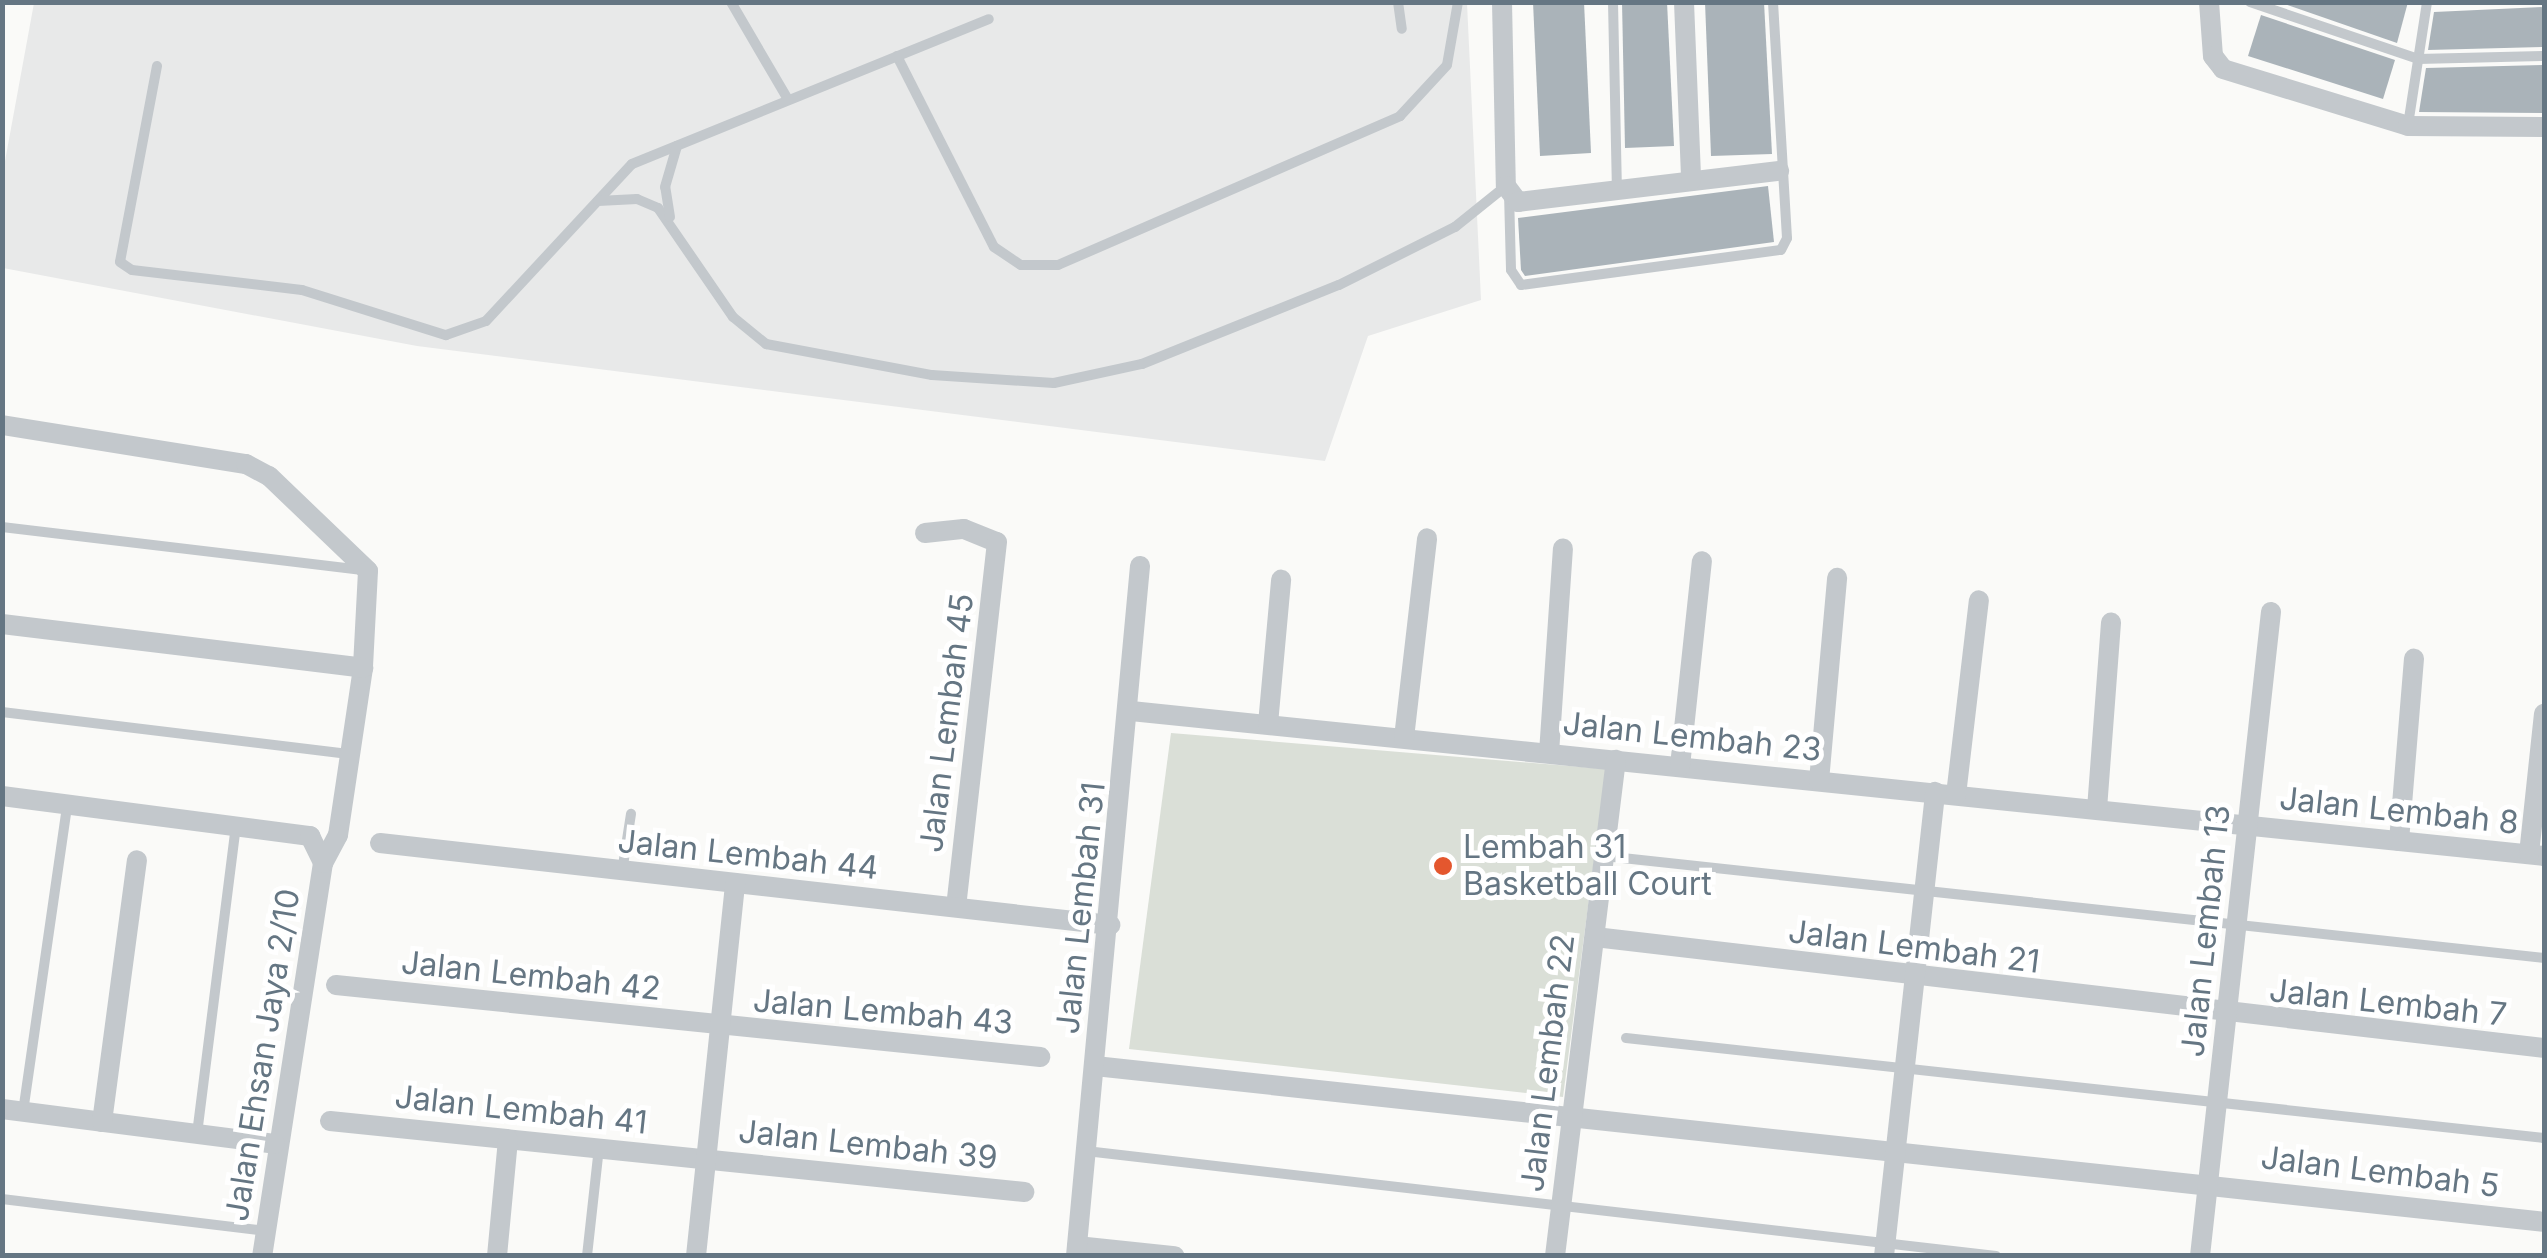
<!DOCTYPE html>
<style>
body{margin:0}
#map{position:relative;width:2547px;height:1258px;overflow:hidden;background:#fafaf8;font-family:Inter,sans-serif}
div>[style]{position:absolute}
.built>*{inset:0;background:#e8e9e9}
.green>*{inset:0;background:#dadfd7}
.building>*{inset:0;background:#aab3b9}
.service>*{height:10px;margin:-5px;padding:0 5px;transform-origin:5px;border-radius:5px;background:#c3c8cc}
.minor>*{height:20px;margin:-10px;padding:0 10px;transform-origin:10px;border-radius:10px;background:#c3c8cc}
.dots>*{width:28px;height:28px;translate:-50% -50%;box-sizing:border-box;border:5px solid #fff;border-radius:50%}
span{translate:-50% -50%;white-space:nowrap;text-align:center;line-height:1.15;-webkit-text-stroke:10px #fff;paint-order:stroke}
.street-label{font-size:32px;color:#657683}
.poi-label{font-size:32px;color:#657683}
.left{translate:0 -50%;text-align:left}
.frame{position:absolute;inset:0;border:5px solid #657683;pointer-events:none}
</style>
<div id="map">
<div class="built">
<div style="clip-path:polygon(34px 3px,1467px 3px,1481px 300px,1368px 336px,1325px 461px,417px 346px,3px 268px,3px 172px)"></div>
</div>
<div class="green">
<div style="clip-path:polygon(1171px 733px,1606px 769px,1563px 1097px,1129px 1049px)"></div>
</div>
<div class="building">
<div style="clip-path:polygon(1533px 2px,1584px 2px,1591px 153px,1540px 156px)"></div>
<div style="clip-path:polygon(1622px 2px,1667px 2px,1674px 146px,1625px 148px)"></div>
<div style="clip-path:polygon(1705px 2px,1764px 2px,1772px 154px,1711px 156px)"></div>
<div style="clip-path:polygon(2279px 2px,2408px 2px,2397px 43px)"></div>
<div style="clip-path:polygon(2544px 7px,2544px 47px,2428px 50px,2434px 12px)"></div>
<div style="clip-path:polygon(2261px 15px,2395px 60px,2383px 99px,2248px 56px)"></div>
<div style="clip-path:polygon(2544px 65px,2544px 113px,2419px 112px,2426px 68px)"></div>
<div style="clip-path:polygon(1768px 186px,1774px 242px,1525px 276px,1521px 270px,1518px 218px)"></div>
</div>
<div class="service">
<div style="left:731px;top:2px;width:111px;rotate:59.7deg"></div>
<div style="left:1398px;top:2px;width:27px;rotate:82deg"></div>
<div style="left:1613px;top:2px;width:188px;rotate:88.8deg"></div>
<div style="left:2250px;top:2px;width:177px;rotate:18.7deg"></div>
<div style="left:2418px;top:59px;width:126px;rotate:-1.4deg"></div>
<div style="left:897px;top:56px;width:214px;rotate:63.1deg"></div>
<div style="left:994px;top:247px;width:32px;rotate:34deg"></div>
<div style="left:1021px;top:265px;width:37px"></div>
<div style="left:1058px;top:265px;width:373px;rotate:-23.5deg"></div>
<div style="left:1400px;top:116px;width:69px;rotate:-47.3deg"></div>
<div style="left:1447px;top:65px;width:64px;rotate:-80.1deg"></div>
<div style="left:157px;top:66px;width:199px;rotate:100.7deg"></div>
<div style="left:120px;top:262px;width:14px;rotate:34deg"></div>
<div style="left:132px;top:270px;width:171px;rotate:6.7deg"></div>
<div style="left:302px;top:290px;width:151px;rotate:17.4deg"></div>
<div style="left:446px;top:335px;width:42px;rotate:-19.3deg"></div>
<div style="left:486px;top:321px;width:214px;rotate:-47.1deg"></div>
<div style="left:632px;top:164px;width:385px;rotate:-22.1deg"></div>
<div style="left:2408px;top:125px;width:124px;rotate:-81.2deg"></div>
<div style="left:1509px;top:193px;width:77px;rotate:88.5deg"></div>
<div style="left:1511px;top:270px;width:18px;rotate:56deg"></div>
<div style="left:1521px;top:285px;width:262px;rotate:-7.7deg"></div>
<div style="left:1781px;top:250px;width:13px;rotate:-63deg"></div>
<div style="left:1787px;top:238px;width:236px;rotate:-93.4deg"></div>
<div style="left:598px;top:201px;width:39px;rotate:-3deg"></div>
<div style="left:637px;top:199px;width:23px;rotate:23deg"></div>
<div style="left:658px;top:208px;width:132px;rotate:55.5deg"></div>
<div style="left:733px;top:317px;width:43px;rotate:39.3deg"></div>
<div style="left:766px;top:344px;width:169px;rotate:10.6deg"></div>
<div style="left:932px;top:375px;width:122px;rotate:3.8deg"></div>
<div style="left:1054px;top:383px;width:90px;rotate:-12.2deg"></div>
<div style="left:1142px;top:364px;width:212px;rotate:-21.9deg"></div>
<div style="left:1339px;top:285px;width:130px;rotate:-26.6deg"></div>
<div style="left:1455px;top:227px;width:65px;rotate:-38.8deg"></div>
<div style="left:670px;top:217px;width:30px;rotate:-99deg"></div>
<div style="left:665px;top:187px;width:43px;rotate:-73.7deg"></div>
<div style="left:2px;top:527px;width:365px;rotate:6.8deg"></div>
<div style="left:2px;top:712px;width:351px;rotate:6.9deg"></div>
<div style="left:1604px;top:856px;width:946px;rotate:6.19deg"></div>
<div style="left:622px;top:872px;width:59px;rotate:-81.2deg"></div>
<div style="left:1626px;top:1038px;width:923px;rotate:6.22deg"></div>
<div style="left:23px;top:1112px;width:310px;rotate:-81.8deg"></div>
<div style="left:197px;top:1134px;width:310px;rotate:-82.8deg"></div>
<div style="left:1086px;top:1151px;width:916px;rotate:6.58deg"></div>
<div style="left:2px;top:1199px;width:265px;rotate:6.9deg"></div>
<div style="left:587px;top:1256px;width:109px;rotate:-83.7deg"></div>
</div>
<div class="minor">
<div style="left:1502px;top:2px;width:184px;rotate:88.8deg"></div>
<div style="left:1506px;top:186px;width:20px;rotate:53deg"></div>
<div style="left:1518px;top:202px;width:263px;rotate:-6.8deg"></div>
<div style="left:1684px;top:2px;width:178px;rotate:87.7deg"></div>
<div style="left:2209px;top:2px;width:54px;rotate:85.8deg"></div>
<div style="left:2213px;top:56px;width:16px;rotate:52deg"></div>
<div style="left:2223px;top:69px;width:194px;rotate:17.1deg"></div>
<div style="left:2408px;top:126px;width:136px;rotate:0.4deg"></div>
<div style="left:2px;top:425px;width:247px;rotate:9.1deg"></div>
<div style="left:246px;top:464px;width:26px;rotate:28deg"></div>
<div style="left:269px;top:476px;width:137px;rotate:43.8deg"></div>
<div style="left:368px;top:571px;width:97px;rotate:93deg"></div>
<div style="left:363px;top:668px;width:169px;rotate:98.5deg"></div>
<div style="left:338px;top:835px;width:32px;rotate:118deg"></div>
<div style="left:323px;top:863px;width:398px;rotate:98.8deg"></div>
<div style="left:925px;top:533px;width:39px;rotate:-6deg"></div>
<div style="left:964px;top:529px;width:35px;rotate:22deg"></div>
<div style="left:997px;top:542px;width:365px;rotate:96.4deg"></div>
<div style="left:2px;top:624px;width:364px;rotate:6.9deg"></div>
<div style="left:1131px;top:711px;width:1420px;rotate:5.86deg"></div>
<div style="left:1268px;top:724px;width:145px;rotate:-84.8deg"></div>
<div style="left:1404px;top:738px;width:201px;rotate:-83.4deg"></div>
<div style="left:1549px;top:753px;width:205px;rotate:-86.1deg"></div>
<div style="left:1680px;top:766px;width:206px;rotate:-83.9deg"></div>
<div style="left:1819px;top:781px;width:204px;rotate:-84.9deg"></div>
<div style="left:1956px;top:795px;width:196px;rotate:-83.3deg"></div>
<div style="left:2px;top:796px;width:311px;rotate:7.4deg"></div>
<div style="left:310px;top:836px;width:30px;rotate:64deg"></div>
<div style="left:2097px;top:809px;width:187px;rotate:-85.7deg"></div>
<div style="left:2399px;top:841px;width:183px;rotate:-85.3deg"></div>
<div style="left:380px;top:843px;width:735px;rotate:6.41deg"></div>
<div style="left:2529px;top:854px;width:141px;rotate:-83.9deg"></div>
<div style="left:1595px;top:937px;width:955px;rotate:6.67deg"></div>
<div style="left:336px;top:985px;width:708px;rotate:5.84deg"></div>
<div style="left:1095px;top:1066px;width:1457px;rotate:6.14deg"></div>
<div style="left:2px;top:1109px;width:275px;rotate:7.3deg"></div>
<div style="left:330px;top:1121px;width:698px;rotate:5.84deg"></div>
<div style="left:102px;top:1122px;width:264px;rotate:-82.4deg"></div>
<div style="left:1077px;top:1246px;width:98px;rotate:5.9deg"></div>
<div style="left:497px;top:1256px;width:117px;rotate:-84.6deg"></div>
<div style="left:696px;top:1256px;width:375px;rotate:-84deg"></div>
<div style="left:1076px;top:1256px;width:693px;rotate:-84.7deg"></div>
<div style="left:1555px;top:1256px;width:500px;rotate:-83deg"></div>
<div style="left:1884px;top:1256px;width:467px;rotate:-83.7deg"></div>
<div style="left:2200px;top:1256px;width:648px;rotate:-83.71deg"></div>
</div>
<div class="dots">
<div style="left:1443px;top:866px;background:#e4572e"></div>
</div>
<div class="street-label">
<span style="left:947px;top:723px;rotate:-83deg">Jalan Lembah 45</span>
<span style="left:1692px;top:737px;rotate:6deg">Jalan Lembah 23</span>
<span style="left:2399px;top:811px;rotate:6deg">Jalan Lembah 8</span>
<span style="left:748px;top:855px;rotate:6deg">Jalan Lembah 44</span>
<span style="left:1081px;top:908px;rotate:-84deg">Jalan Lembah 31</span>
<span style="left:2206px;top:931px;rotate:-84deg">Jalan Lembah 13</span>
<span style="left:1914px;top:947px;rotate:7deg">Jalan Lembah 21</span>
<span style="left:531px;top:976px;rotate:6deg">Jalan Lembah 42</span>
<span style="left:2388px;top:1003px;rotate:6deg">Jalan Lembah 7</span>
<span style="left:883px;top:1012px;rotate:5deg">Jalan Lembah 43</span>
<span style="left:263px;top:1055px;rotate:-81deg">Jalan Ehsan Jaya 2/10</span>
<span style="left:1548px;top:1063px;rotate:-83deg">Jalan Lembah 22</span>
<span style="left:521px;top:1110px;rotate:6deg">Jalan Lembah 41</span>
<span style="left:868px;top:1145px;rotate:6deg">Jalan Lembah 39</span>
<span style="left:2380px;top:1172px;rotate:7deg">Jalan Lembah 5</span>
</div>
<div class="poi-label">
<span class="left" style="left:1463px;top:866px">Lembah 31<br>Basketball Court</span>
</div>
<div class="frame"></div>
</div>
